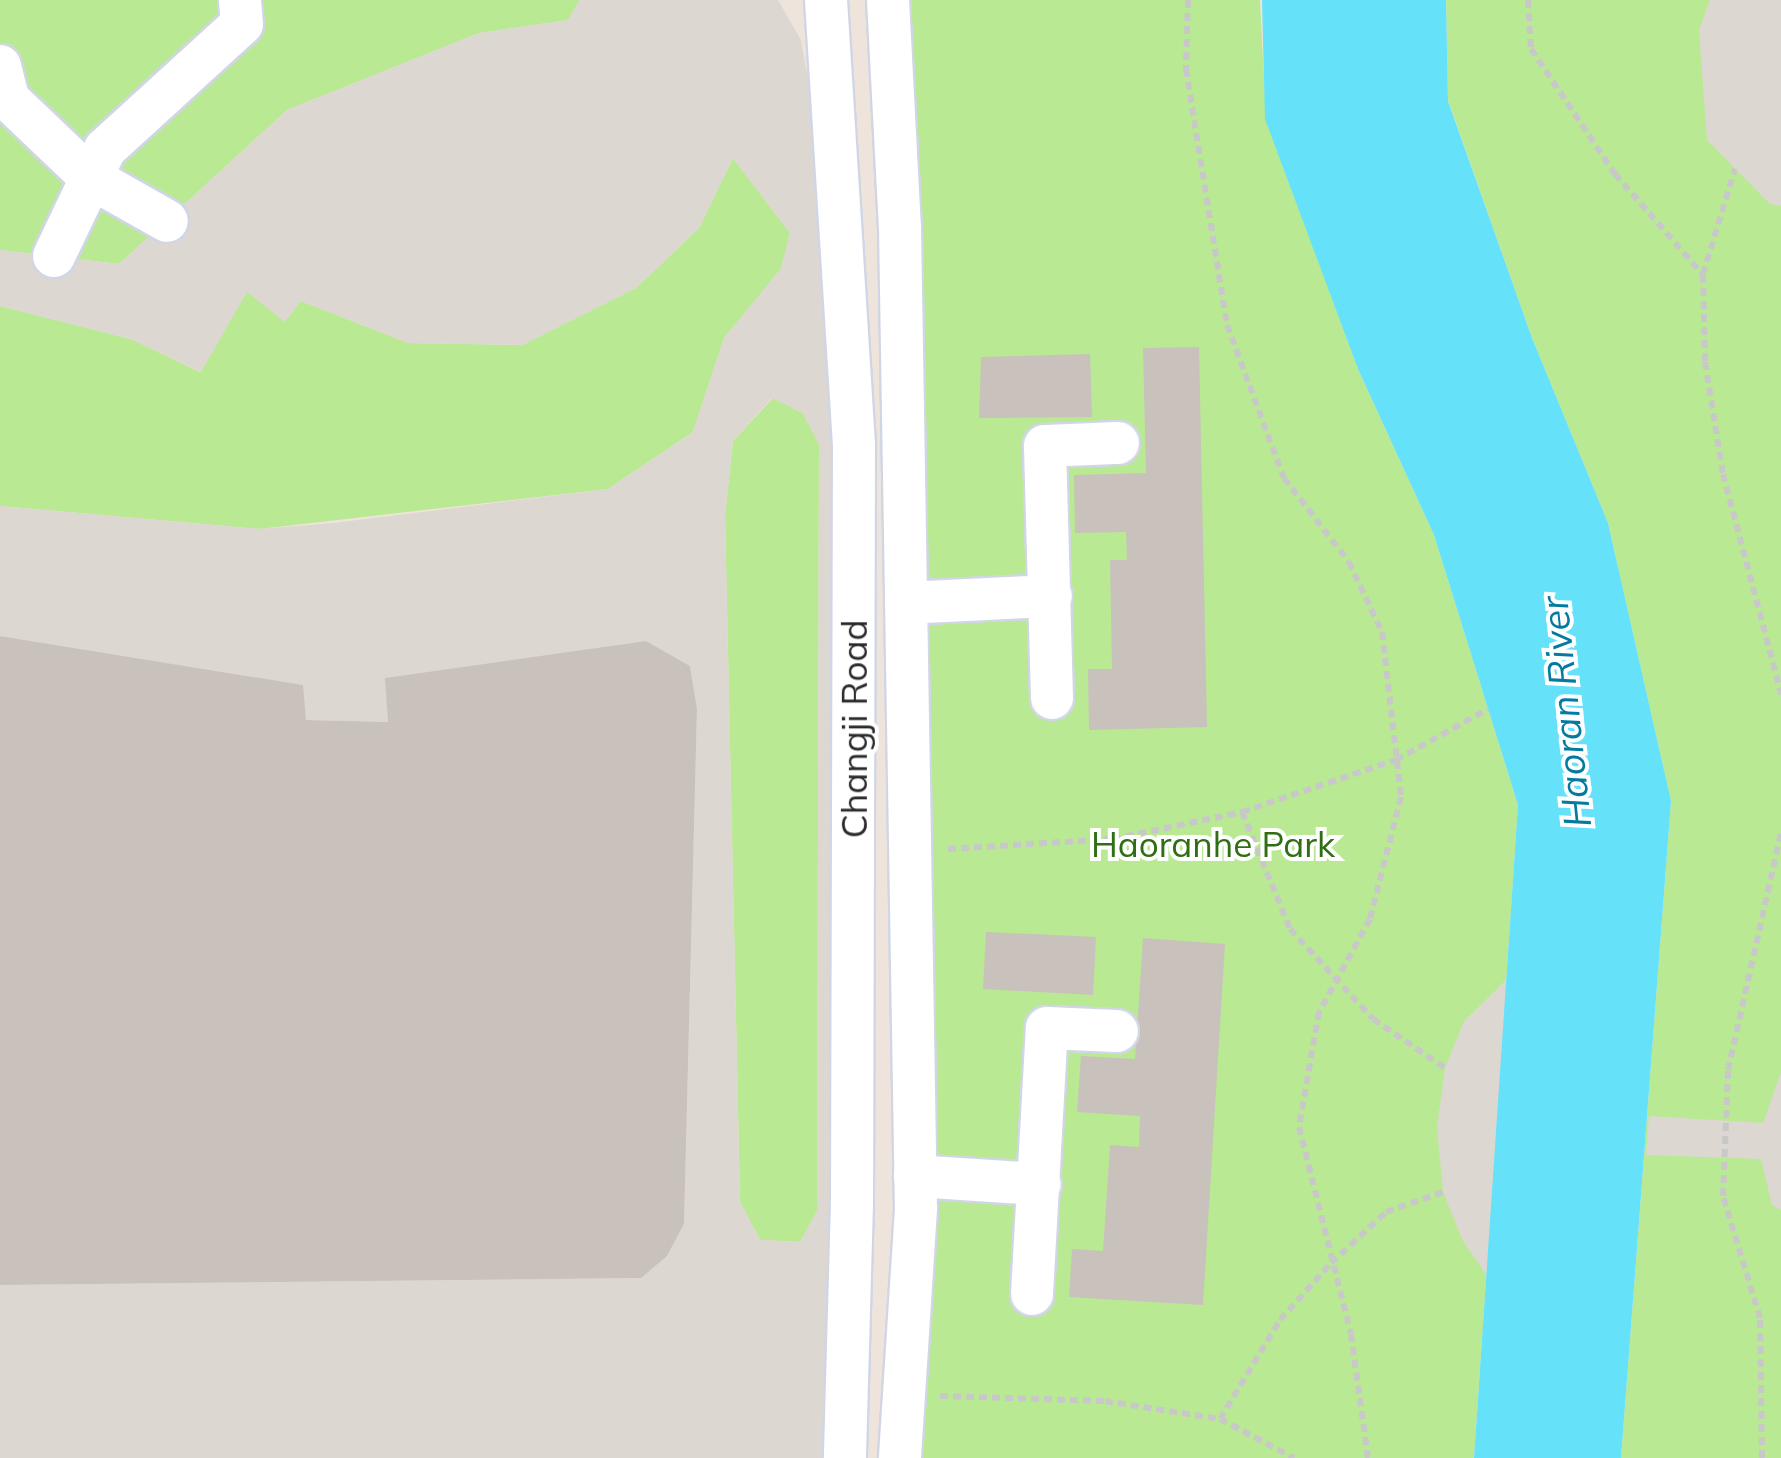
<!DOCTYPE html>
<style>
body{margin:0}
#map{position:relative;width:1781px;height:1458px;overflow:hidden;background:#eee4db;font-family:Mulish,sans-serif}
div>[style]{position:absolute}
.green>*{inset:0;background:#bae993}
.plaza>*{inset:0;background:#ddd7d2}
.water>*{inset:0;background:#65e2f9}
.building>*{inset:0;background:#c9c1bb}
.path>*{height:6px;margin-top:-3px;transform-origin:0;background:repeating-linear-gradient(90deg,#c8c8c8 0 8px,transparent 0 13px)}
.roads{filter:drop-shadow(2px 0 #d0d6e5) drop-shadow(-2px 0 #d0d6e5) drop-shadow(0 2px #d0d6e5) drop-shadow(0 -2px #d0d6e5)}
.minor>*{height:42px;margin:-21px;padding:0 21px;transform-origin:21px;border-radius:21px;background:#fff}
span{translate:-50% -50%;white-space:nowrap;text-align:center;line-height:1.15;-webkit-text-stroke:8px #fff;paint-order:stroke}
.street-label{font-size:35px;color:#2a2a2a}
.park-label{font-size:35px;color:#306e14}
.water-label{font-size:38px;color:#037ba0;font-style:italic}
</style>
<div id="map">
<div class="green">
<div style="clip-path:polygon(0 0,580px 0,568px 20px,479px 33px,287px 110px,119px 264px,0 250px)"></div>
<div style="clip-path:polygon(888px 0,1260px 0,1266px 119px,1358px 369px,1434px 535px,1518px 805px,1474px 1458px,900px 1458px)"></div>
<div style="clip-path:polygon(1446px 0,1781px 0,1781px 1458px,1621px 1458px,1671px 801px,1608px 523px,1532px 338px,1448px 100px)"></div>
<div style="clip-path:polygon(733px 158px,790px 233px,782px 268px,724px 338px,693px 432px,608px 489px,259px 529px,0 506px,0 306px,131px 339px,200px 372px,247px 291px,301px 301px,408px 343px,522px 345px,636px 288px,699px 228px)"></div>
<div style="clip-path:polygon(773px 398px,803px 413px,819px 444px,817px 1212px,800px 1242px,760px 1240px,740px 1202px,725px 515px,733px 441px)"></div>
</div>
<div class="plaza">
<div style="clip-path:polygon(evenodd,580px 0,778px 0,801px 40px,841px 269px,845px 1458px,0 1458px,0 1285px,640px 1278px,667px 1256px,684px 1224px,697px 709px,690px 666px,646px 641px,386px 678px,388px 722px,306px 720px,302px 685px,0 636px,0 506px,259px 529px,333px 523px,608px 489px,693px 432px,724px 338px,781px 268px,790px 233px,733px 158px,699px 228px,636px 288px,523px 345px,408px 343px,301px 301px,285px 322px,247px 292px,201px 372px,131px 339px,0 306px,0 250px,119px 264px,287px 110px,479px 33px,568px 20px,580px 0,772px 398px,803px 413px,819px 445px,817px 1211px,800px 1242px,760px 1240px,740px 1202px,725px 515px,733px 441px,772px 398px)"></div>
<div style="clip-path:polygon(1710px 0,1781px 0,1781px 206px,1770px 204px,1707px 140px,1699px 30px)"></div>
<div style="clip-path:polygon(1508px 978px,1490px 1280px,1463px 1241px,1443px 1192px,1437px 1127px,1445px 1068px,1464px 1021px)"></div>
<div style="clip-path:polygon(1781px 1072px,1781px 1210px,1772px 1205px,1761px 1159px,1646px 1155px,1649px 1116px,1763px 1123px)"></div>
</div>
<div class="water">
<div style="clip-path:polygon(1262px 0,1446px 0,1448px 101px,1532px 338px,1608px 523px,1671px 801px,1621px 1458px,1474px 1458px,1518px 805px,1434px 535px,1358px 369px,1265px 119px)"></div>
</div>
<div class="building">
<div style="clip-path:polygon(1199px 347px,1207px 727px,1089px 730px,1088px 669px,1112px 669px,1110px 560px,1127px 560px,1126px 532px,1075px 533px,1074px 475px,1146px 473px,1143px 348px)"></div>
<div style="clip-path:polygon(1090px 354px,1092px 417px,979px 418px,981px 357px)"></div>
<div style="clip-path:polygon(0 636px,303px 685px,306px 720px,388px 722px,385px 678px,646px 641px,690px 666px,697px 709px,684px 1224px,667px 1256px,641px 1278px,0 1285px)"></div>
<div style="clip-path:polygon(986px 932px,1096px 937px,1093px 995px,983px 989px)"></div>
<div style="clip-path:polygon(1143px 938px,1225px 944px,1203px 1305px,1069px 1297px,1072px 1249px,1103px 1251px,1110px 1145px,1139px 1147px,1140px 1116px,1077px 1112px,1081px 1056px,1135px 1059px)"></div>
</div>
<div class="path">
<div style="left:1188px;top:0;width:69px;rotate:91.7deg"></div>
<div style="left:1186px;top:69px;width:259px;rotate:80.9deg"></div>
<div style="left:1227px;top:325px;width:163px;rotate:69.6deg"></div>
<div style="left:1284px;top:478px;width:106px;rotate:52.3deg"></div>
<div style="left:1349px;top:562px;width:77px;rotate:64.8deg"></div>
<div style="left:1382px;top:632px;width:166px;rotate:83.4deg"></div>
<div style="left:1401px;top:797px;width:126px;rotate:104.3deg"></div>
<div style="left:1370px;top:919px;width:106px;rotate:118.7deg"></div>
<div style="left:1319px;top:1012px;width:117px;rotate:99.9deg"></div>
<div style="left:1299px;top:1127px;width:213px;rotate:75.9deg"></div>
<div style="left:1351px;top:1334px;width:125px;rotate:82.2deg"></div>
<div style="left:1528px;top:0;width:49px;rotate:86.5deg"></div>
<div style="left:1531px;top:49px;width:151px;rotate:56.1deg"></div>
<div style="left:1615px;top:174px;width:134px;rotate:48.9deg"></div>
<div style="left:1703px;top:275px;width:87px;rotate:88.7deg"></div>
<div style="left:1705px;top:362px;width:113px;rotate:80.9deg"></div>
<div style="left:1723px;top:474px;width:228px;rotate:75.2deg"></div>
<div style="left:1703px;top:274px;width:110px;rotate:-73.1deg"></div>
<div style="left:1242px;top:812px;width:163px;rotate:-18.7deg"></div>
<div style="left:1396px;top:760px;width:105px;rotate:-29deg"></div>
<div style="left:948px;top:849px;width:165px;rotate:-3.5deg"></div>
<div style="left:1113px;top:839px;width:132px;rotate:-11.8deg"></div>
<div style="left:1242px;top:812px;width:126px;rotate:67.7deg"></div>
<div style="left:1290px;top:929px;width:122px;rotate:47.3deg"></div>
<div style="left:1373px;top:1019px;width:87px;rotate:34.2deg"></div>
<div style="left:940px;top:1396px;width:165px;rotate:1.7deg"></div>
<div style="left:1105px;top:1401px;width:116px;rotate:8.9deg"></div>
<div style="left:1220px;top:1419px;width:84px;rotate:27.8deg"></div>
<div style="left:1220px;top:1419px;width:116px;rotate:-58.8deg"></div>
<div style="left:1280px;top:1320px;width:76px;rotate:-48.2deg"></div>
<div style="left:1331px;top:1263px;width:75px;rotate:-42.8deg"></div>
<div style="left:1386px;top:1212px;width:60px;rotate:-19.3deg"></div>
<div style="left:1762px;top:1458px;width:140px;rotate:-90.8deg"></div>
<div style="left:1760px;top:1318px;width:127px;rotate:-106.9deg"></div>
<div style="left:1723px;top:1196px;width:126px;rotate:-87.7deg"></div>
<div style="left:1728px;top:1070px;width:244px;rotate:-77.4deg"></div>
</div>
<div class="roads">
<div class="minor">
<div style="left:826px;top:0;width:444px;rotate:86.4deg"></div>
<div style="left:854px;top:443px;width:760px;rotate:90.15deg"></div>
<div style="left:852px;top:1203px;width:255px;rotate:91.6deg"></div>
<div style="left:888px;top:0;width:227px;rotate:87deg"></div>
<div style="left:900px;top:227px;width:982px;rotate:89.07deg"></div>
<div style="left:916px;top:1209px;width:250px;rotate:93.7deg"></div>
<div style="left:0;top:66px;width:34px;rotate:76deg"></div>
<div style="left:8px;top:99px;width:115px;rotate:43.6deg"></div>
<div style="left:91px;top:178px;width:87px;rotate:29.5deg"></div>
<div style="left:54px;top:256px;width:119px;rotate:-64.5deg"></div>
<div style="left:105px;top:149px;width:185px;rotate:-42.4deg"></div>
<div style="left:242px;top:24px;width:24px;rotate:-95deg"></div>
<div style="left:906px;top:603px;width:145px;rotate:-2.8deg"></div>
<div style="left:1052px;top:698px;width:252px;rotate:-91.6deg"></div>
<div style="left:1045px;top:446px;width:73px;rotate:-2.4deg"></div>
<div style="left:915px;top:1176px;width:125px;rotate:3.7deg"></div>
<div style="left:1032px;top:1294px;width:266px;rotate:-86.8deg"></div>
<div style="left:1047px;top:1028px;width:70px;rotate:2.5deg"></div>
</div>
</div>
<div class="street-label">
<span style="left:854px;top:729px;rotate:-90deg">Changji Road</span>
</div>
<div class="park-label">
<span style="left:1213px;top:844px">Haoranhe Park</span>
</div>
<div class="water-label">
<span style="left:1566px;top:712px;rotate:-96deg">Haoran River</span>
</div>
</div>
